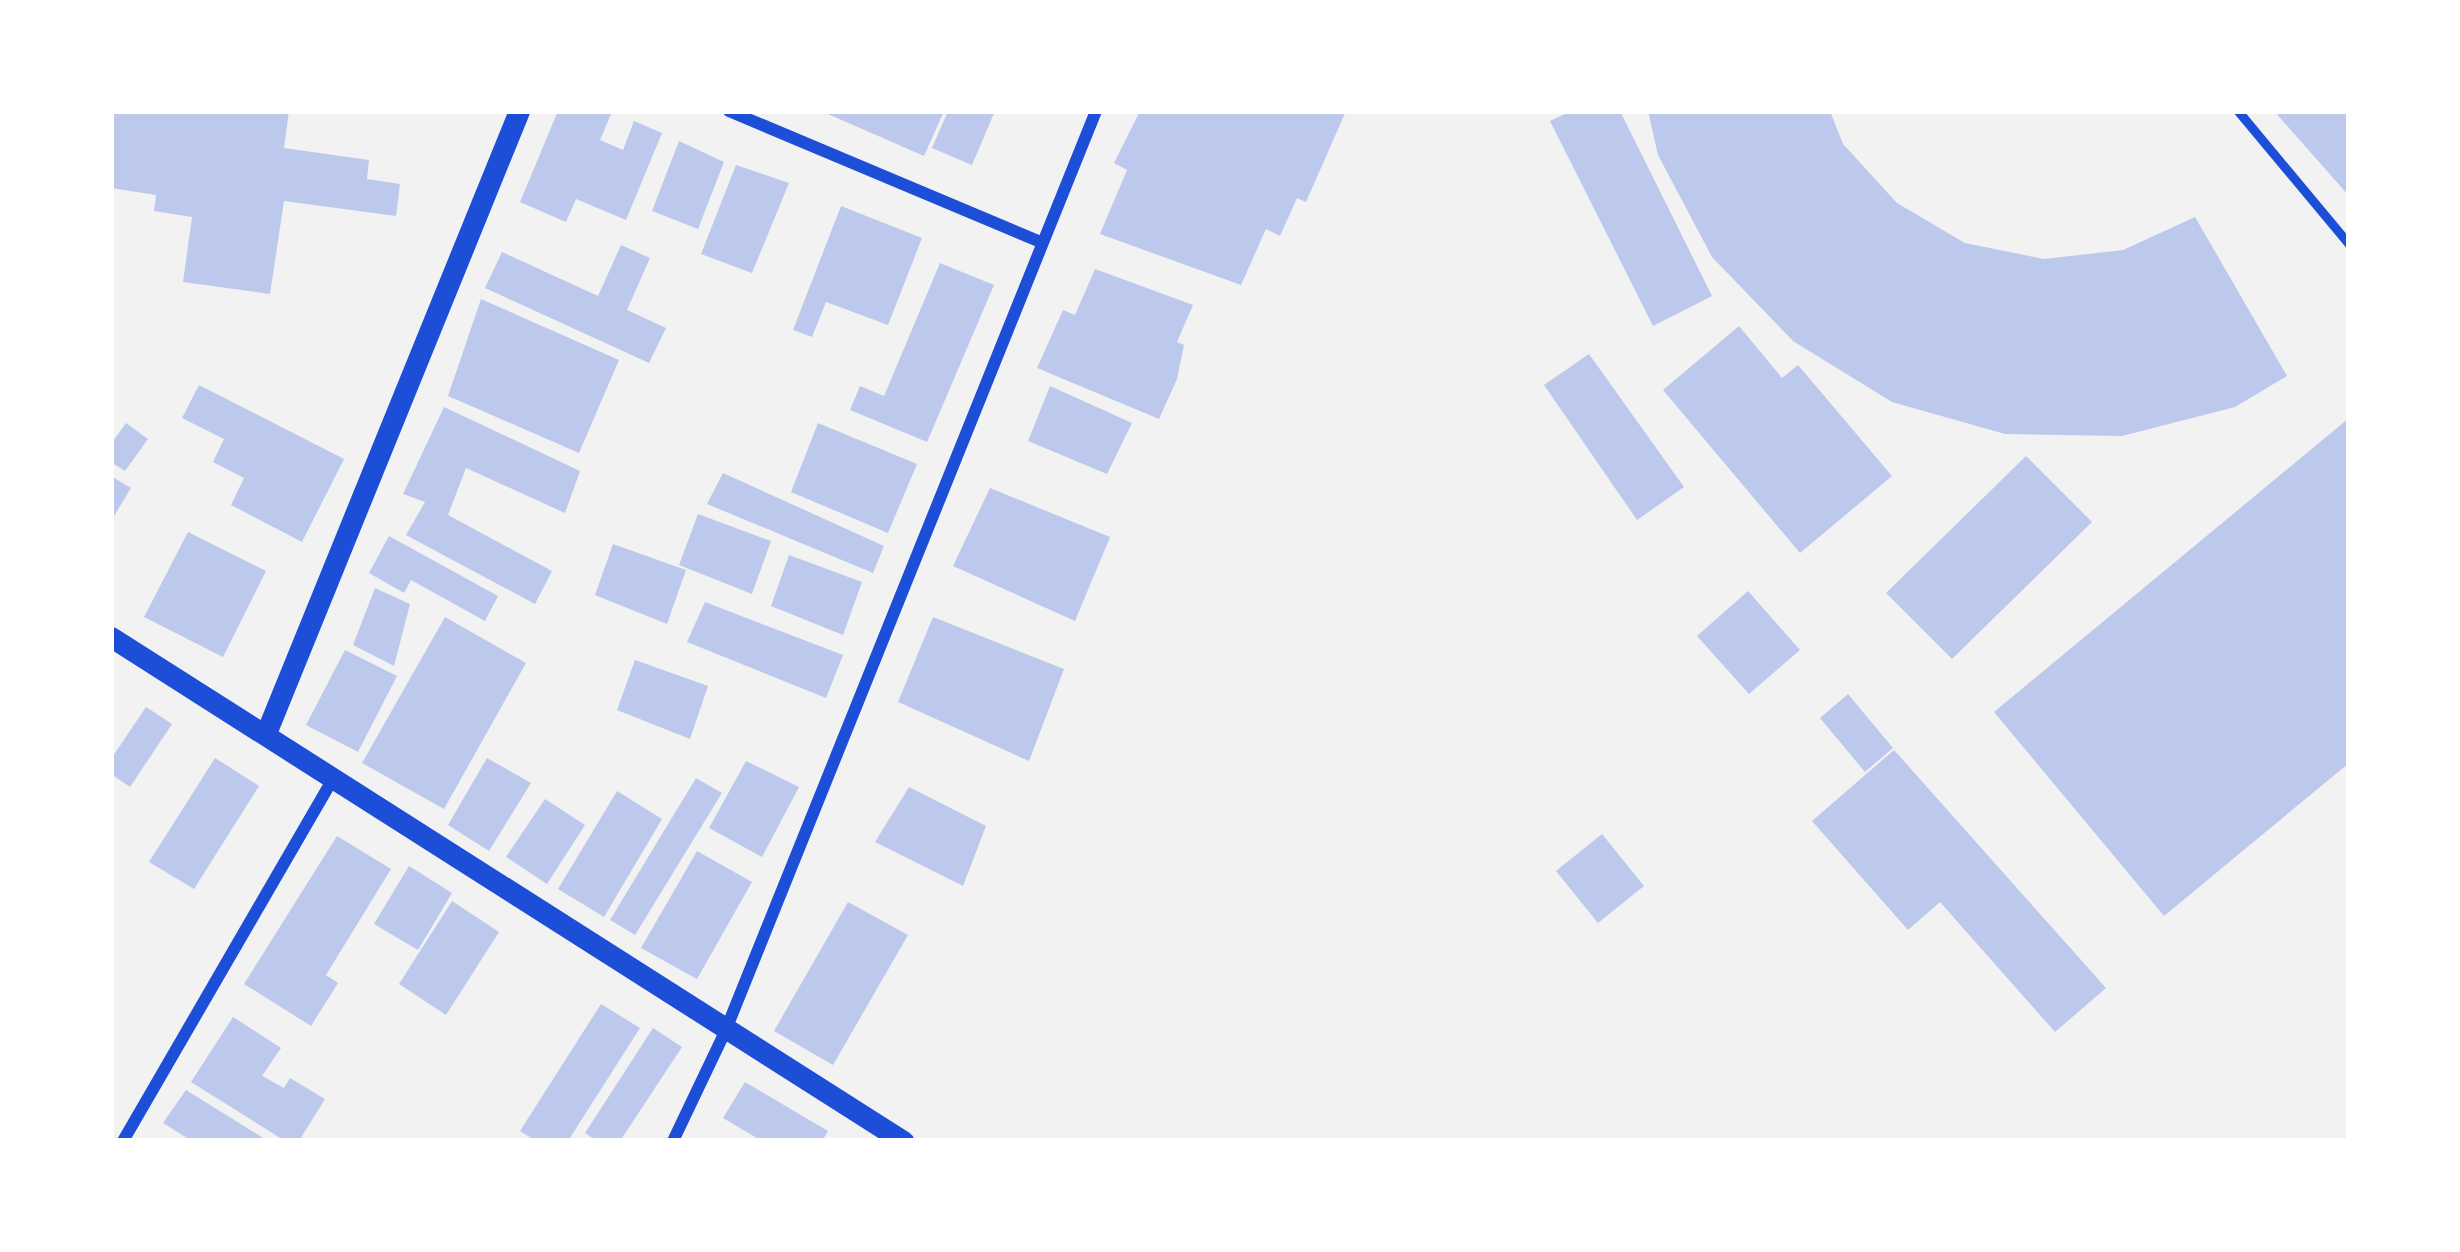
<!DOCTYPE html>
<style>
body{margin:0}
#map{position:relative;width:2460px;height:1252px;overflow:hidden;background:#f2f2f2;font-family:Figtree,sans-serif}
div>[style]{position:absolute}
.building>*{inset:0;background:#bdc9ec}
.service>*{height:9px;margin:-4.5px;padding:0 4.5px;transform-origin:4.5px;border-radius:4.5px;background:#1d4ed8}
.minor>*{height:12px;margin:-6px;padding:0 6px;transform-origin:6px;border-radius:6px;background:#1d4ed8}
.tertiary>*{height:21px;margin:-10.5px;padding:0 10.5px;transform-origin:10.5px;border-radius:10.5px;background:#1d4ed8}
span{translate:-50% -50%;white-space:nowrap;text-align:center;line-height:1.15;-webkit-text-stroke:9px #fff;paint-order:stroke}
.frame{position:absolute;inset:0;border:114px solid #fff;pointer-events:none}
</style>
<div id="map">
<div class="building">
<div style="clip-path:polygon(111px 111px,289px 111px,284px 148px,369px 160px,367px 179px,400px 184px,396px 216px,284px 201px,270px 294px,183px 282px,192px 217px,154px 211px,156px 195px,111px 188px)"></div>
<div style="clip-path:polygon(558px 111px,611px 114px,600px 140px,623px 150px,634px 121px,662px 133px,626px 220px,576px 199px,566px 222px,520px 202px)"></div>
<div style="clip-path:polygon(821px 111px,944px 111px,924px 156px)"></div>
<div style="clip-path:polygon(948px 111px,995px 111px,972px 165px,932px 148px)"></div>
<div style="clip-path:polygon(1140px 111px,1346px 111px,1306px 202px,1297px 198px,1280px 236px,1266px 229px,1241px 285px,1100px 234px,1127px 170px,1114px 163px)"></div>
<div style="clip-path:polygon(1571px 111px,1620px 111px,1712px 296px,1653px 326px,1550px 121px)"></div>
<div style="clip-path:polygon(1648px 111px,1830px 111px,1843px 144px,1897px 203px,1965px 243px,2044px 259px,2123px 250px,2195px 217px,2287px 376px,2235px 407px,2122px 436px,2005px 434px,1892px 402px,1793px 341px,1712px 257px,1658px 155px)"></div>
<div style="clip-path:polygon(2274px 111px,2349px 111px,2349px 196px)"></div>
<div style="clip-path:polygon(679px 141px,724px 162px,698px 229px,652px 211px)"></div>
<div style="clip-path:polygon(736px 165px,789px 183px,752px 273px,701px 254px)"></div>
<div style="clip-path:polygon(841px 206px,922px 238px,888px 325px,826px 302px,812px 337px,793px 330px)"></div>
<div style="clip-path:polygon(621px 245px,650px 258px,627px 310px,666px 328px,649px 363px,485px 288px,502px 252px,598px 296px)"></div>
<div style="clip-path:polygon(940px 263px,994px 285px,927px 442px,850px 410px,860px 386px,884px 396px)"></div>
<div style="clip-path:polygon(1095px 269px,1193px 305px,1177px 342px,1184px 345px,1177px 379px,1159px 419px,1037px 368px,1063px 310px,1075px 315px)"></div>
<div style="clip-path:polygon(481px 299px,619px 360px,579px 453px,448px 396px)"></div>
<div style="clip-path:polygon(1739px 326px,1782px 378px,1798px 365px,1892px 476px,1800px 553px,1663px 390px)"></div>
<div style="clip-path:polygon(1589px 354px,1684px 487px,1637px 520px,1544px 385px)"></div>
<div style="clip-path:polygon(199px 385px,344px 459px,302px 542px,231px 505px,244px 478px,213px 462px,224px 439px,182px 418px)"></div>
<div style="clip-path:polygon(1050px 386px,1132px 423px,1107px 474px,1028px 441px)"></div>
<div style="clip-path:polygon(444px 407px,580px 471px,565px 513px,466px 468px,448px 515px,552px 571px,535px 604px,406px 535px,425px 502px,403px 494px)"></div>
<div style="clip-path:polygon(2349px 418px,2349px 763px,2164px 916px,1994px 712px)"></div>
<div style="clip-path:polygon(126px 423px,148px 439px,125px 471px,111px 462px,111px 444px)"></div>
<div style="clip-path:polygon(818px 423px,917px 464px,888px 533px,791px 492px)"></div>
<div style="clip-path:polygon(2026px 456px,2092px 522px,1952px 659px,1886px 593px)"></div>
<div style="clip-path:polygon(723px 473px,884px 546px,873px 573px,707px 504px)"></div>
<div style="clip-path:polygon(111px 476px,131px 488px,111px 521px)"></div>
<div style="clip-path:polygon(990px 488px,1110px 537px,1075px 621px,953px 566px)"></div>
<div style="clip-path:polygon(698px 514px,771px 541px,752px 594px,679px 565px)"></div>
<div style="clip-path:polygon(188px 532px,266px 571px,223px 657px,144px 617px)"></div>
<div style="clip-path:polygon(389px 536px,498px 596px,485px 621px,411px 580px,404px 593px,369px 573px)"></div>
<div style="clip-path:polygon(613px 544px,686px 570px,667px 624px,595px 595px)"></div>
<div style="clip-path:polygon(789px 555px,862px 582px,843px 635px,771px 606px)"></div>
<div style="clip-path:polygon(375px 588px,410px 604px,394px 666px,353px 645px)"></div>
<div style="clip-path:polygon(1748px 591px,1800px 650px,1749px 694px,1697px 636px)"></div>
<div style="clip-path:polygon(705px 602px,843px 655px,826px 698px,687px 642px)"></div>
<div style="clip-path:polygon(445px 617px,526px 663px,444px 809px,362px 763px)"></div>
<div style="clip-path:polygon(933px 617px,1064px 669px,1029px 761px,898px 702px)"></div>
<div style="clip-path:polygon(345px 650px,397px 676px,358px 752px,306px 725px)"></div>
<div style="clip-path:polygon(635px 660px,708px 686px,690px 739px,617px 710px)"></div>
<div style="clip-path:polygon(1848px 694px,1893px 748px,1865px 772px,1820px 718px)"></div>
<div style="clip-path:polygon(146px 707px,172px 724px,130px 787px,111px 774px,111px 759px)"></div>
<div style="clip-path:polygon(1894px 750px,2106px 988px,2055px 1032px,1940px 902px,1908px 930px,1812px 821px)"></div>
<div style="clip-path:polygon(215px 758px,259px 786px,194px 889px,149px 862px)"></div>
<div style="clip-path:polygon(487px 758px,531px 783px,489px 851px,448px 825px)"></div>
<div style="clip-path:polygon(746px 761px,799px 787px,762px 857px,709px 828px)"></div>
<div style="clip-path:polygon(696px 778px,722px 793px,635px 935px,610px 920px)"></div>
<div style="clip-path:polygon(909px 787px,986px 826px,963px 886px,875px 842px)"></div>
<div style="clip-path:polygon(617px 791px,662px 819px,604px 917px,558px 889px)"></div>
<div style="clip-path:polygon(545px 799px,585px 825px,547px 884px,506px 857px)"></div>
<div style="clip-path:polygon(1602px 834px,1644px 886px,1598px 923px,1556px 871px)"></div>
<div style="clip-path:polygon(337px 836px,391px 869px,326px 975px,338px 983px,311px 1026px,244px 984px)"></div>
<div style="clip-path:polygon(697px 851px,752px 882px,697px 979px,641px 948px)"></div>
<div style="clip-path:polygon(409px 866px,452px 893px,418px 950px,374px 924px)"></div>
<div style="clip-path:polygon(452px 901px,499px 932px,446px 1015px,399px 984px)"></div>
<div style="clip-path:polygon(848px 902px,908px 935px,833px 1065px,774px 1031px)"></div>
<div style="clip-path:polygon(601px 1004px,640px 1028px,568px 1141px,536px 1141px,520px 1131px)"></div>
<div style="clip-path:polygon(233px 1017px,281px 1048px,262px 1076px,284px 1088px,290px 1078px,325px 1099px,299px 1141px,285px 1141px,191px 1082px)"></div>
<div style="clip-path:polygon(653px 1028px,682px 1047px,620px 1141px,597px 1141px,585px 1133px)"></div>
<div style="clip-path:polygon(745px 1082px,828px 1131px,822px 1141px,762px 1141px,723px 1118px)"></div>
<div style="clip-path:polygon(186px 1090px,268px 1141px,192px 1141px,163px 1123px)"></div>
</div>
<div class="service">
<div style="left:2238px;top:111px;width:173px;rotate:50.2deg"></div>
</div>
<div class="minor">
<div style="left:729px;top:111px;width:338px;rotate:22.8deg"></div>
<div style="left:123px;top:1141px;width:415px;rotate:-59.9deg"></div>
<div style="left:673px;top:1141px;width:121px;rotate:-64.5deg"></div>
<div style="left:725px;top:1032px;width:993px;rotate:-68.06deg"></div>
</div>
<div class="tertiary">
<div style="left:111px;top:637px;width:939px;rotate:32.47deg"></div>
<div style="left:266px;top:733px;width:671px;rotate:-67.87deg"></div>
</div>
<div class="frame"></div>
</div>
